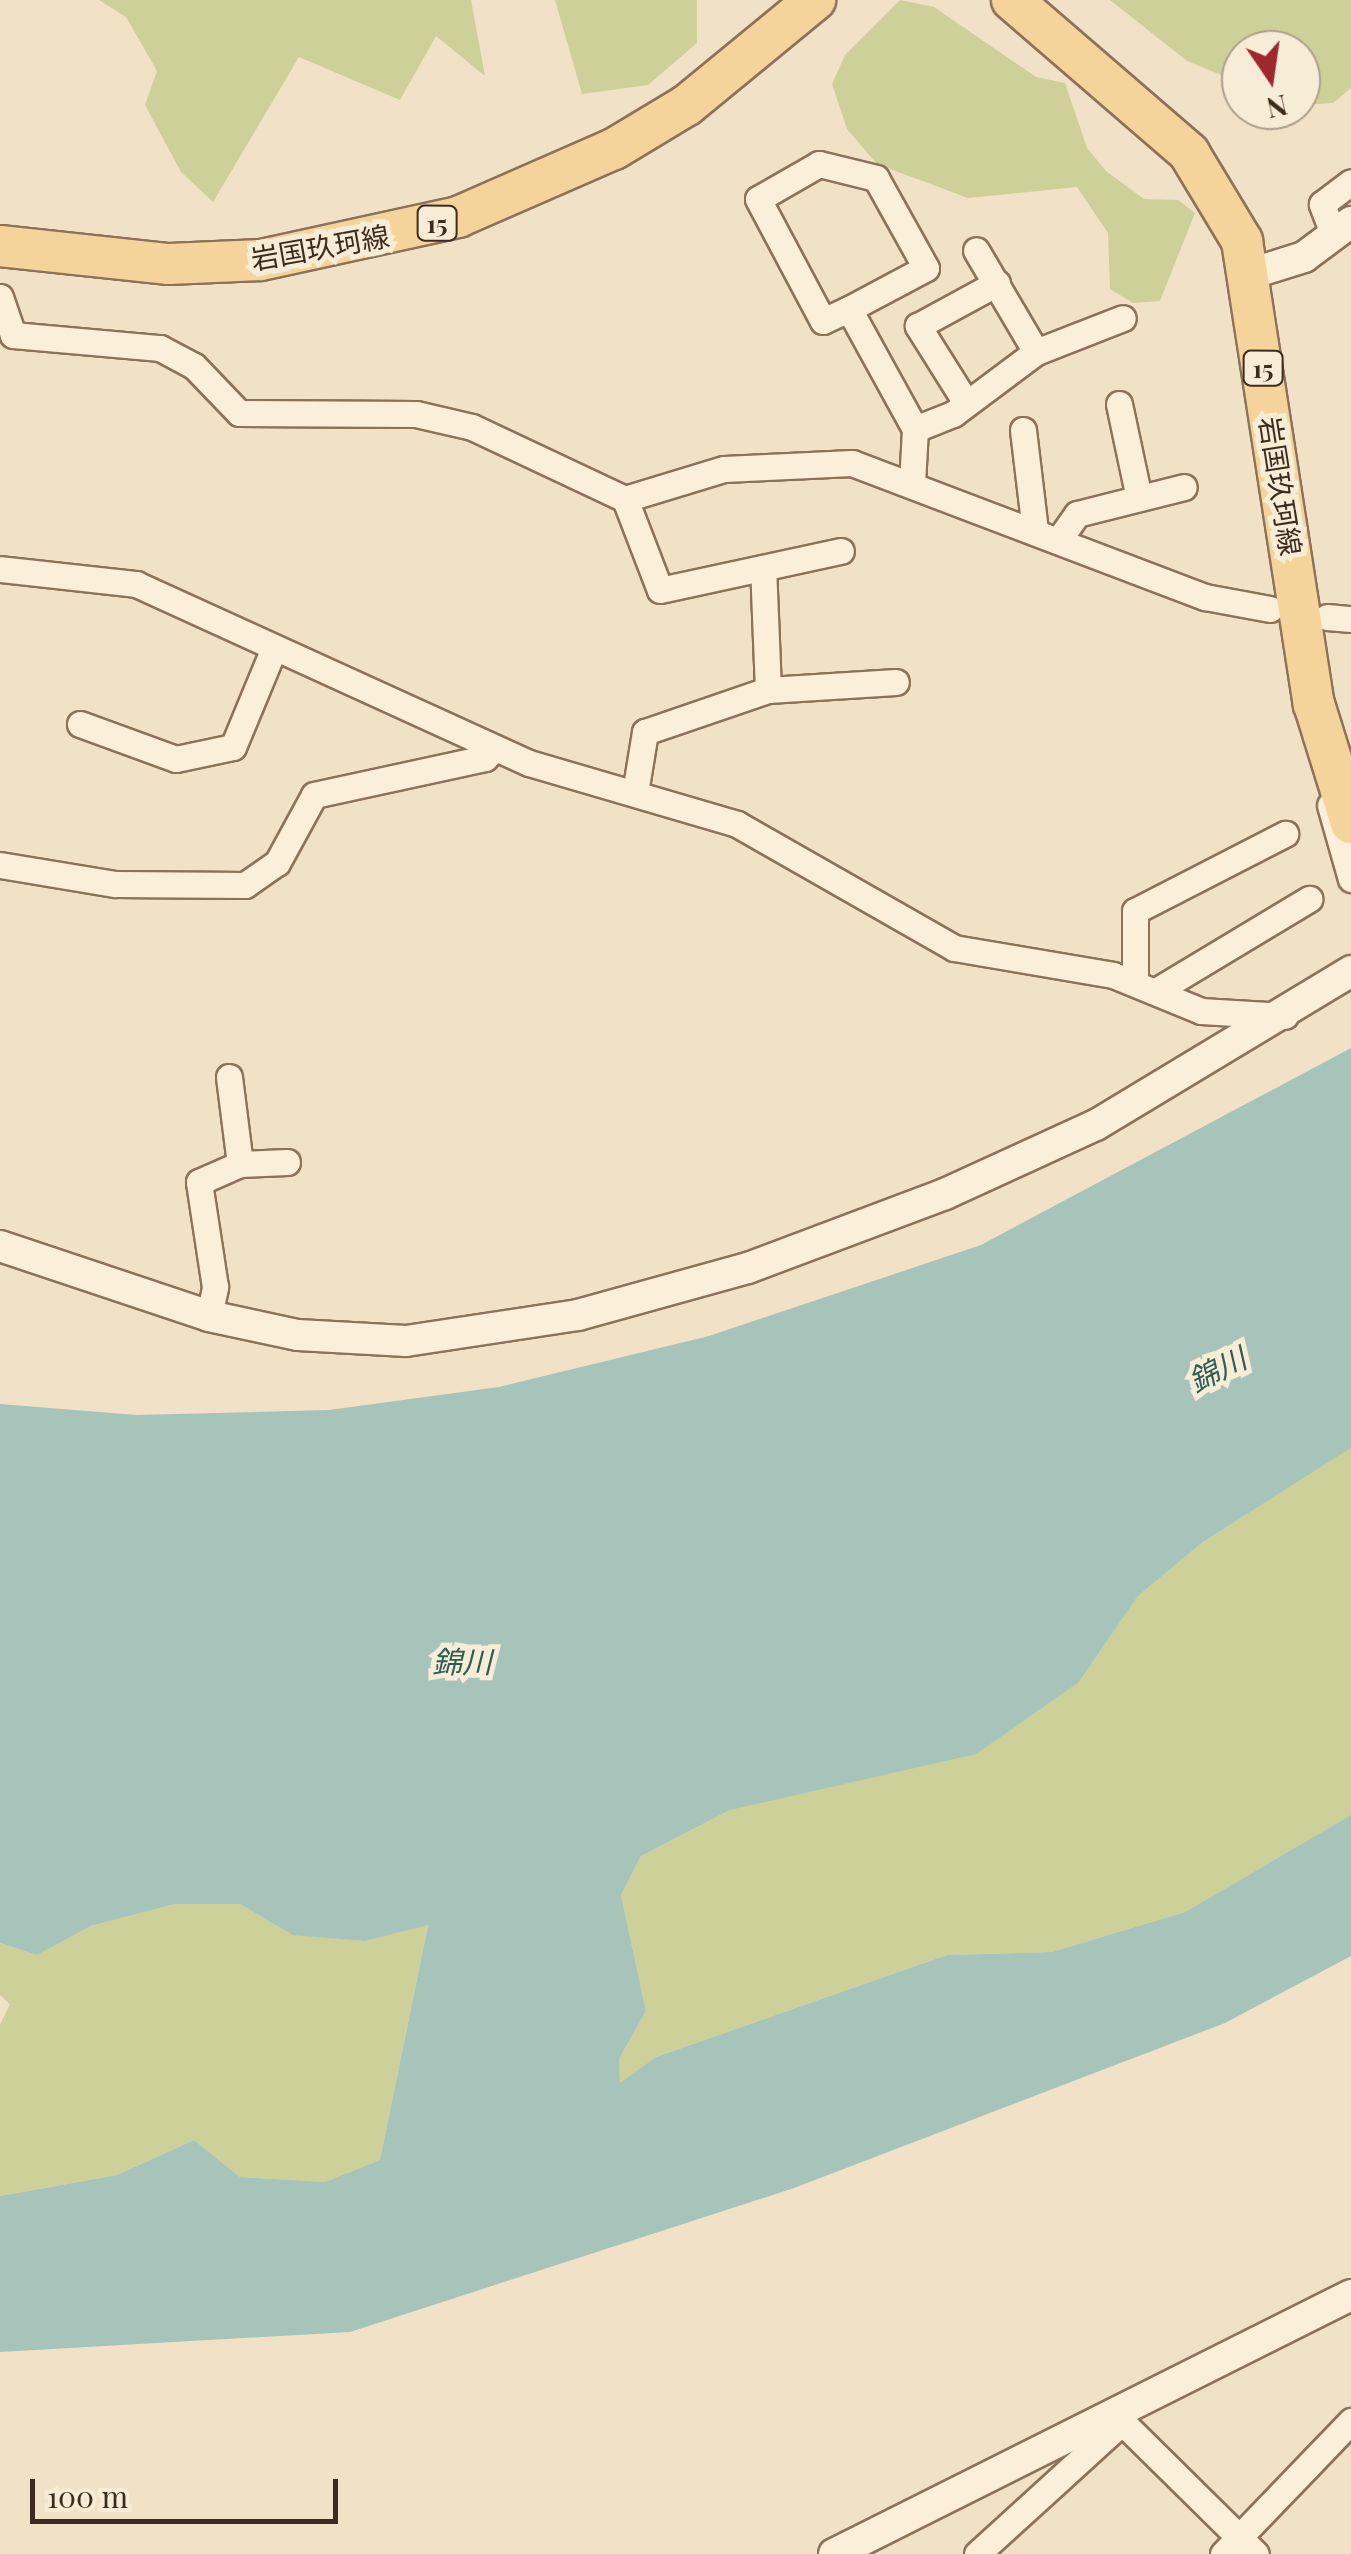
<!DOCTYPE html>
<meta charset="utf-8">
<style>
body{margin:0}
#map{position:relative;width:1351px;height:2554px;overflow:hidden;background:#f1e1c6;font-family:"Playfair Display","Noto Sans JP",serif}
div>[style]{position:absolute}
.green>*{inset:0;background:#cdd099}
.water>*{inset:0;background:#a7c4ba}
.roads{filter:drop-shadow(2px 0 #8d725a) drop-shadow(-2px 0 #8d725a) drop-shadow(0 2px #8d725a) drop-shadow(0 -2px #8d725a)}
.minor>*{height:25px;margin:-12.5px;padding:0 12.5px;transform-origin:12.5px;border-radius:12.5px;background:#fbefda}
.tertiary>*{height:30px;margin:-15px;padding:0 15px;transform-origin:15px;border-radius:15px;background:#fbefda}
.primary>*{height:40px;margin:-20px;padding:0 20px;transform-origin:20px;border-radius:20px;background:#f5d49c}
span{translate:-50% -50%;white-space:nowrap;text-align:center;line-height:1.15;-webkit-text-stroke:10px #f7ecd6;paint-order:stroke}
.shield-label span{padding:2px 8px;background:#f7ecd6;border:2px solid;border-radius:8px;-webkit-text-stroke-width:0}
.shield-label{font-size:25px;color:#3d2b1f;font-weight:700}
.street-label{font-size:28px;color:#3d2b1f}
.water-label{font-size:30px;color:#2d5d57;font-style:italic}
.north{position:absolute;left:1221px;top:30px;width:100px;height:100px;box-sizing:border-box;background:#f7ecd6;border:2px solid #ad9f8d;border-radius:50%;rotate:167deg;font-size:28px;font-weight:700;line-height:40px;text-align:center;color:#3d2b1f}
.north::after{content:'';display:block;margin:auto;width:35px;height:45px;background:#9f272f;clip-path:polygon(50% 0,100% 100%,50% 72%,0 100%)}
.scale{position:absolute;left:30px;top:2479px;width:308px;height:45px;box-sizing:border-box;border:5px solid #3d2b1f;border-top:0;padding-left:12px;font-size:30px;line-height:35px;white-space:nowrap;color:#3d2b1f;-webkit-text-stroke:8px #f7ecd6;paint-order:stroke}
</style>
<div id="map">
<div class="green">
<div style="clip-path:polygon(99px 0,471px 0,485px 76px,436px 36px,400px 100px,299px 57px,213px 202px,181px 172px,145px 105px,157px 71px,126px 17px)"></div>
<div style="clip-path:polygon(555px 0,697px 0,697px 43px,648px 85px,582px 94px)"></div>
<div style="clip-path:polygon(900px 0,934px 7px,1036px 77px,1065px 83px,1087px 148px,1106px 171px,1144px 199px,1178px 200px,1195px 213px,1160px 301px,1133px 303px,1110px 289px,1108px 233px,1077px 187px,968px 198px,877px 164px,847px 129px,832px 84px,845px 55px)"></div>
<div style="clip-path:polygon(1110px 0,1351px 0,1351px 88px,1333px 103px,1301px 105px,1301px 50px,1241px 50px,1241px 83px,1187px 61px)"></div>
<div style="clip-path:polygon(1351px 1448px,1351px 1815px,1185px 1912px,1052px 1952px,947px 1955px,656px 2057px,620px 2084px,619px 2059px,646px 2011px,621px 1895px,641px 1856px,730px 1810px,850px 1776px,1079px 1682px,1138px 1596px,1203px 1542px)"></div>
<div style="clip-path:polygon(175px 1904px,240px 1904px,293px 1934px,365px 1941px,428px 1924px,380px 2160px,325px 2182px,240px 2177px,194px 2140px,117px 2175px,0 2196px,0 2025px,10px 2004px,0 1995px,0 1943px,37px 1955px,91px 1926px)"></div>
</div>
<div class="water">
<div style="clip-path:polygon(1351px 1048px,1351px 1448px,1203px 1542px,1138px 1596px,1079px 1682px,976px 1754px,730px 1810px,641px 1856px,621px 1895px,646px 2011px,619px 2059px,620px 2083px,656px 2057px,947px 1955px,1052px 1952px,1185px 1912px,1351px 1815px,1351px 1956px,1225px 2023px,794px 2188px,350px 2332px,0 2352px,0 2196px,117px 2175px,194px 2140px,240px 2177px,325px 2182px,380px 2160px,428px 1925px,365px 1941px,293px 1935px,240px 1904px,175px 1904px,91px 1926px,37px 1955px,0 1943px,0 1404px,137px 1415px,329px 1410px,499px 1387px,709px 1336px,981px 1245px)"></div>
</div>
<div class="roads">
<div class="minor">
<div style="left:1334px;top:236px;width:34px;rotate:-111deg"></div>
<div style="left:1322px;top:204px;width:36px;rotate:-37deg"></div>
<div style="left:0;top:297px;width:40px;rotate:71.1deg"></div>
<div style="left:13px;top:335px;width:148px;rotate:5.1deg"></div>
<div style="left:160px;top:348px;width:38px;rotate:28deg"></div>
<div style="left:194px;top:366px;width:65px;rotate:46.2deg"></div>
<div style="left:239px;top:413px;width:177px;rotate:0.3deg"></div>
<div style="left:416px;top:414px;width:57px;rotate:13.1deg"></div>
<div style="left:472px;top:427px;width:169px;rotate:25.2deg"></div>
<div style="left:625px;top:499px;width:103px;rotate:-16.9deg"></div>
<div style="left:724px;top:469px;width:128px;rotate:-2.7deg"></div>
<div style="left:852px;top:463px;width:378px;rotate:20.8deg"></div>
<div style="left:1205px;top:597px;width:66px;rotate:10.5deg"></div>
<div style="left:849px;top:309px;width:87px;rotate:-28deg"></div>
<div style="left:926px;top:268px;width:103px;rotate:-119.1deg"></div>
<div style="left:876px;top:178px;width:59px;rotate:-166.2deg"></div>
<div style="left:819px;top:164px;width:70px;rotate:150.2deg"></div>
<div style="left:758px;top:199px;width:138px;rotate:62deg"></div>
<div style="left:823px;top:321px;width:29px;rotate:-25deg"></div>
<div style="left:849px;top:309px;width:137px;rotate:61.2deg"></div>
<div style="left:1036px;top:352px;width:93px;rotate:-21.3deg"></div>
<div style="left:965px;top:401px;width:89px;rotate:-122.1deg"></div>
<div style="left:918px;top:326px;width:90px;rotate:-28.6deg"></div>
<div style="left:1119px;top:404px;width:96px;rotate:78deg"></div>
<div style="left:1023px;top:430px;width:101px;rotate:83.2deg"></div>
<div style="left:912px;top:484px;width:55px;rotate:-86.9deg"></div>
<div style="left:915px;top:429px;width:41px;rotate:-21.5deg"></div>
<div style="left:953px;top:414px;width:104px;rotate:-36.8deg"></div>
<div style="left:1036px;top:352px;width:118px;rotate:-120.5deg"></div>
<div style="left:625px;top:499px;width:97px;rotate:69deg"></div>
<div style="left:660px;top:590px;width:185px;rotate:-12.2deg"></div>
<div style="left:1058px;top:541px;width:33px;rotate:-55deg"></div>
<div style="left:1077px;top:514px;width:110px;rotate:-14.2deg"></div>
<div style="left:0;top:569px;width:137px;rotate:6.3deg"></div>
<div style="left:136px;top:584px;width:432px;rotate:24.5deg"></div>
<div style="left:529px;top:763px;width:217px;rotate:16.3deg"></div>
<div style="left:737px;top:824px;width:250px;rotate:29.7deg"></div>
<div style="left:954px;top:948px;width:161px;rotate:9.6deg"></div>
<div style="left:1113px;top:975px;width:95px;rotate:22.2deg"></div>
<div style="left:1201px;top:1011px;width:84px;rotate:3.4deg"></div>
<div style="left:1327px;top:617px;width:24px;rotate:5deg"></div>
<div style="left:768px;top:690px;width:128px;rotate:-3.6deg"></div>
<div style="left:80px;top:724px;width:102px;rotate:20deg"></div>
<div style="left:176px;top:759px;width:58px;rotate:-11.9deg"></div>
<div style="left:233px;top:747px;width:107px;rotate:-67.5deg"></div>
<div style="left:635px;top:793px;width:62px;rotate:-80.7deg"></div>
<div style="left:645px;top:732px;width:130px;rotate:-18.9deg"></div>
<div style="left:768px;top:690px;width:122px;rotate:-92.3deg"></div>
<div style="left:1330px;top:805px;width:77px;rotate:74.2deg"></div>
<div style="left:0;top:865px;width:117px;rotate:9.4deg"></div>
<div style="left:115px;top:884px;width:130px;rotate:0.4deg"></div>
<div style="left:245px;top:885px;width:39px;rotate:-35deg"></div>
<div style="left:277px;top:863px;width:77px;rotate:-61.4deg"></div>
<div style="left:314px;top:795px;width:175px;rotate:-12.2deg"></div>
<div style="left:485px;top:758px;width:14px;rotate:-45deg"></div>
<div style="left:1135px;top:982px;width:71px;rotate:-90deg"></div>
<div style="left:1135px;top:911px;width:169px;rotate:-27.2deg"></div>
<div style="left:1156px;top:991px;width:179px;rotate:-31deg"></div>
<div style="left:229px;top:1077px;width:88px;rotate:82.8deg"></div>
<div style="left:209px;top:1316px;width:30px;rotate:-78deg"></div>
<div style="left:215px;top:1287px;width:106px;rotate:-98.7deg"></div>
<div style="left:199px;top:1182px;width:45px;rotate:-23.7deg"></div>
<div style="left:240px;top:1164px;width:47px;rotate:-2.4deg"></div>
<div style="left:1114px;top:2414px;width:199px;rotate:44.6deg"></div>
<div style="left:977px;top:2554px;width:192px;rotate:-42.3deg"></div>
<div style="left:1223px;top:2554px;width:185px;rotate:-46.1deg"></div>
</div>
<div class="tertiary">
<div style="left:1250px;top:274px;width:57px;rotate:-17.5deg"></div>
<div style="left:1304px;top:257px;width:59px;rotate:-36.7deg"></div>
<div style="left:0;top:1246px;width:220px;rotate:18.5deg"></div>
<div style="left:209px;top:1316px;width:91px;rotate:12.1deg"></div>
<div style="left:298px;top:1335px;width:108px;rotate:3.2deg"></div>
<div style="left:406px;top:1341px;width:174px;rotate:-8.6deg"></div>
<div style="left:578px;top:1315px;width:176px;rotate:-15.5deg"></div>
<div style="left:748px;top:1268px;width:210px;rotate:-20.6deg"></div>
<div style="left:945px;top:1194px;width:166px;rotate:-24.6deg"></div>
<div style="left:1096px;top:1125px;width:298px;rotate:-31.1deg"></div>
<div style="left:834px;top:2554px;width:578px;rotate:-26.61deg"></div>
</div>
<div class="primary">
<div style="left:1012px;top:0;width:234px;rotate:40.8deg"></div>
<div style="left:1189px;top:153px;width:103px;rotate:58.9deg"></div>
<div style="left:1242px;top:241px;width:469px;rotate:81.2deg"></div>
<div style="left:1314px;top:704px;width:125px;rotate:72.7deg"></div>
<div style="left:0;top:246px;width:170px;rotate:6.1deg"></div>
<div style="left:169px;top:264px;width:92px;rotate:-2.5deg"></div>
<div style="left:261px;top:260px;width:202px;rotate:-12.3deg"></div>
<div style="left:458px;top:217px;width:170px;rotate:-23.6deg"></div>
<div style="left:614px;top:149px;width:85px;rotate:-31.1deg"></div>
<div style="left:687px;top:105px;width:166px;rotate:-39.4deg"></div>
</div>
</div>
<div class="shield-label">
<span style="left:437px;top:223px">15</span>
<span style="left:1263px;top:368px">15</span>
</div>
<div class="street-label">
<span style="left:320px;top:247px;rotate:-10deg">岩国玖珂線</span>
<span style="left:1281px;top:486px;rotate:81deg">岩国玖珂線</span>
</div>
<div class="water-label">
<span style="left:1217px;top:1369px;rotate:-27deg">錦川</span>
<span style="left:462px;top:1661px">錦川</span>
</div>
<div class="north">N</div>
<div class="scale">100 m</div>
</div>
